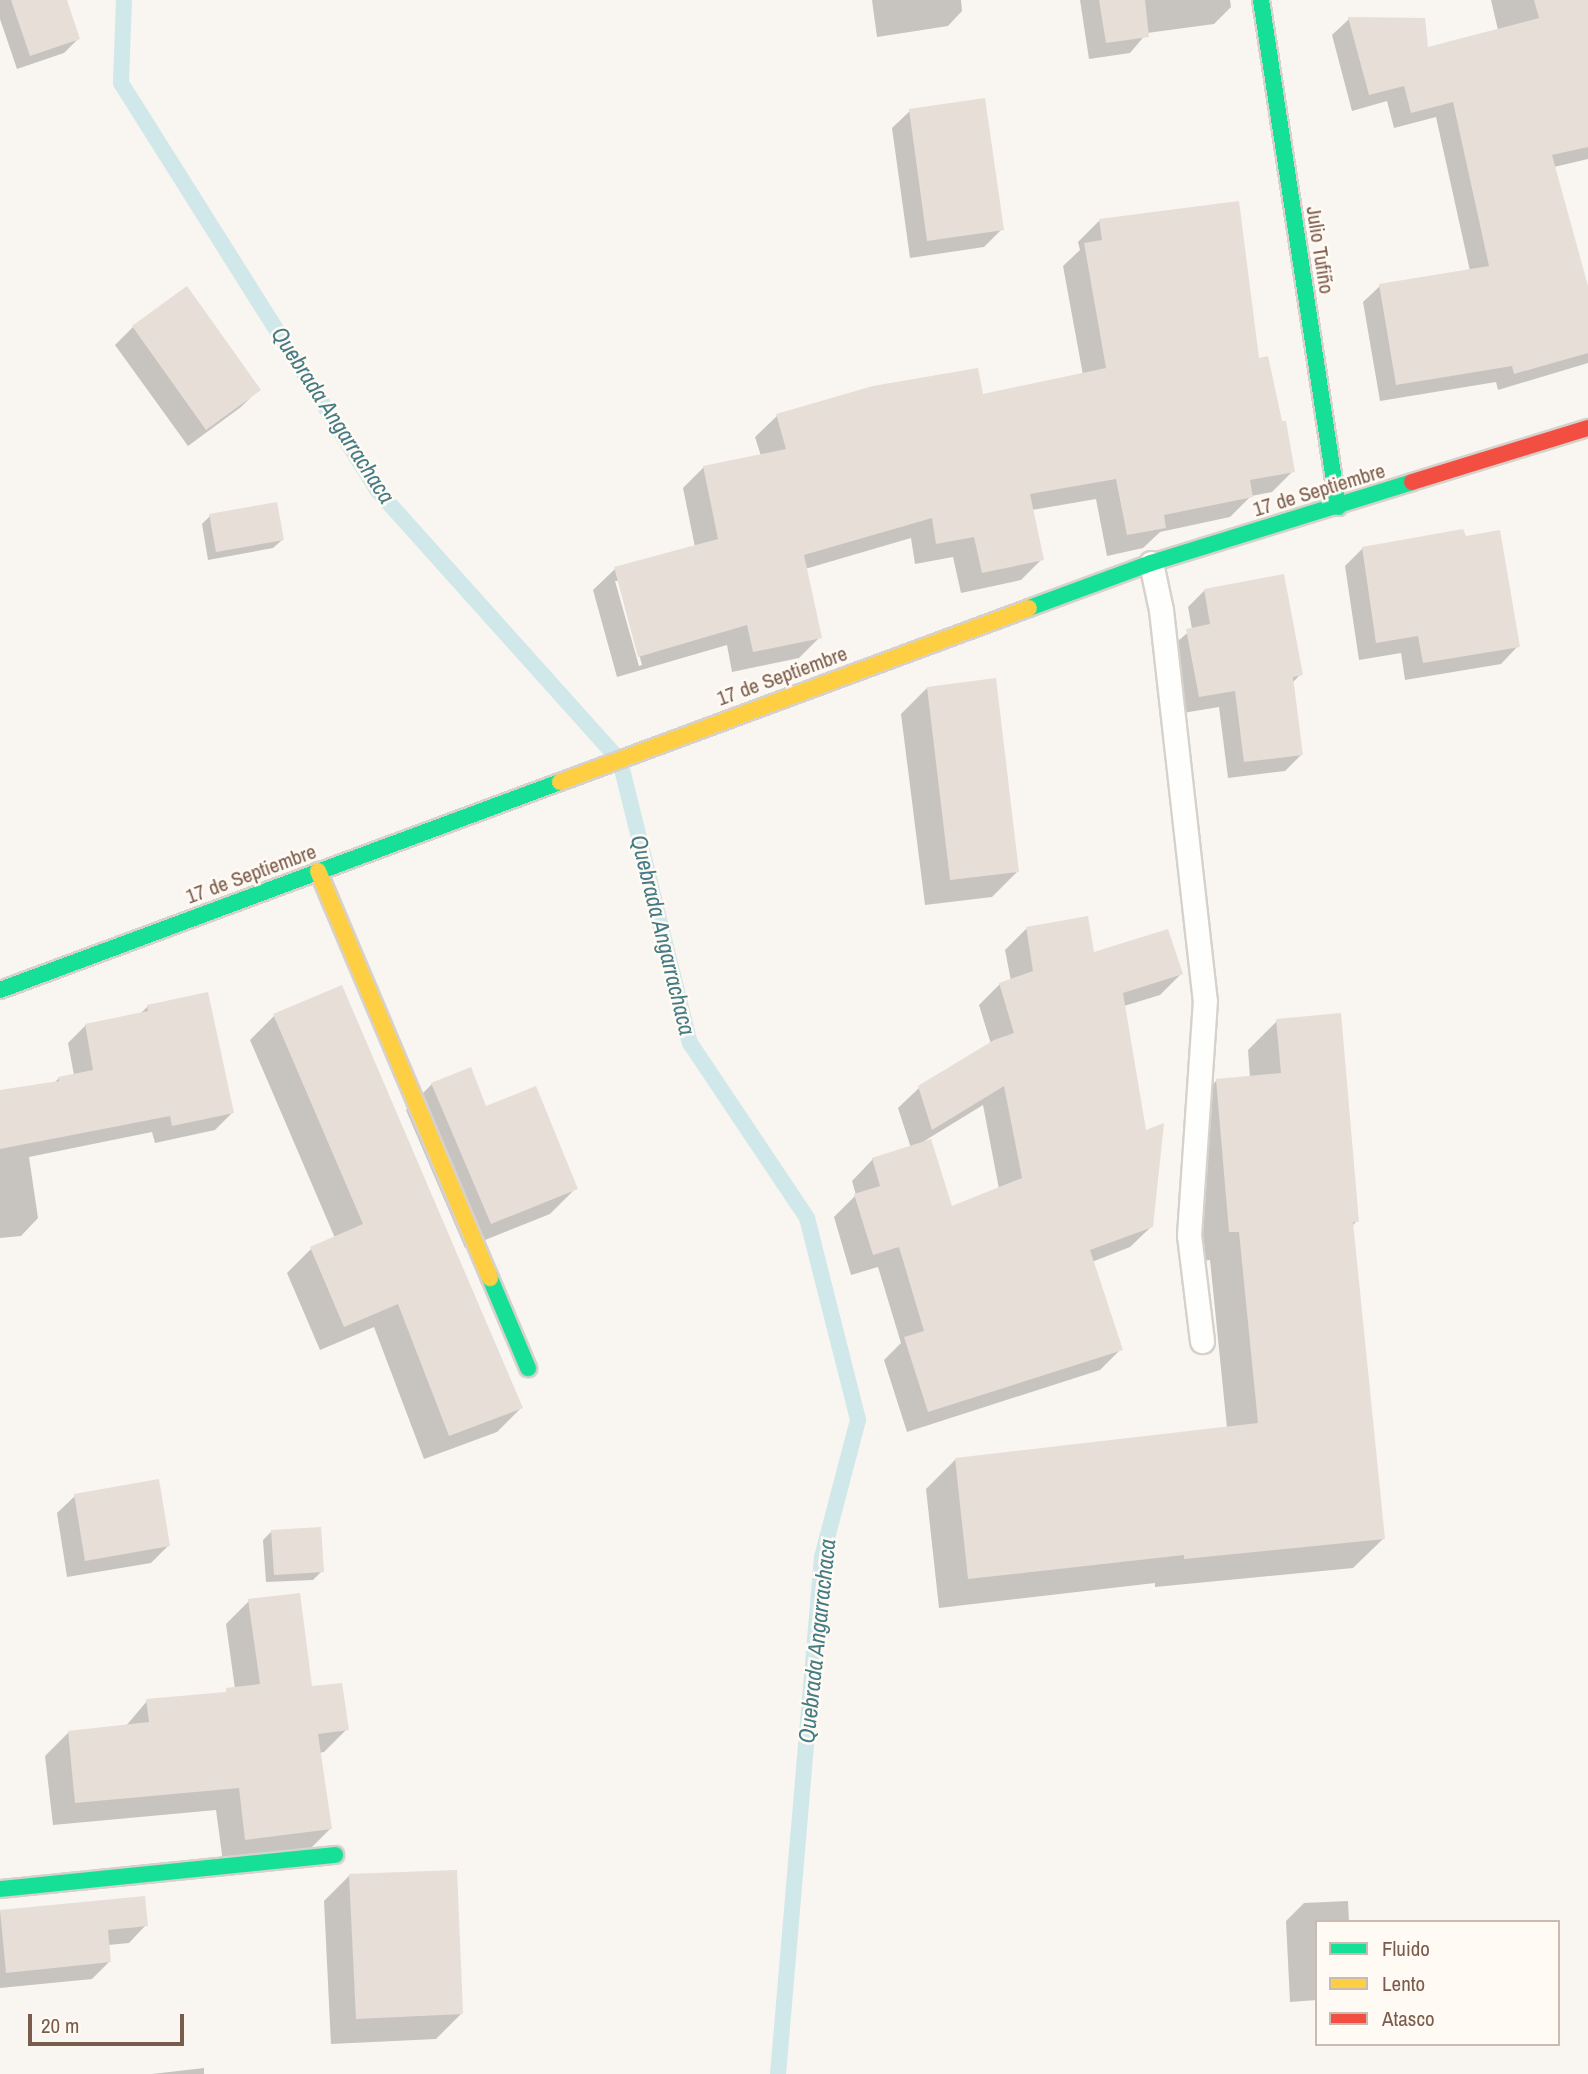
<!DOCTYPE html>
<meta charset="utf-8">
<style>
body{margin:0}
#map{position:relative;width:1588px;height:2074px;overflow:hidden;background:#f9f5f0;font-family:"Archivo Narrow",sans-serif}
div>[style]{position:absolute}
.shadow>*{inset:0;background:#0003}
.stream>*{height:16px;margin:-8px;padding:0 8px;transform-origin:8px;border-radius:8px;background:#d0e8ea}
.building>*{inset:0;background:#e6ded7}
.roads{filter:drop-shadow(2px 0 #d7d1cb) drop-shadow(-2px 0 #d7d1cb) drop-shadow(0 2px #d7d1cb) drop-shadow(0 -2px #d7d1cb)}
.lane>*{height:23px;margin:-11.5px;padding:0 11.5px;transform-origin:11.5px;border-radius:11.5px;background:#fefefd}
.fast>*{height:16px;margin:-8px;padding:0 8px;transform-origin:8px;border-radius:8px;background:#16e098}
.slow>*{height:16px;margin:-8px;padding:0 8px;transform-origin:8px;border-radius:8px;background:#ffcf43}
.jam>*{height:16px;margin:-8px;padding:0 8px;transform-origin:8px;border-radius:8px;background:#f24e42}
span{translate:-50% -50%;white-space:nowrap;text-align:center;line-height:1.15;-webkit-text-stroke:5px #fffaf3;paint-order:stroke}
.street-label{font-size:21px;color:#7a5c4d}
.water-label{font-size:23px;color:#437c86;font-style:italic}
.legend{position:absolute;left:1315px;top:1920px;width:245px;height:126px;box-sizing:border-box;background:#fffaf3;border:2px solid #cabbb1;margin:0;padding:9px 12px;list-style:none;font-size:21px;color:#7a5c4d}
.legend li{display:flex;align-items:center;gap:14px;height:35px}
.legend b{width:35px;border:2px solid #cabbb1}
.scale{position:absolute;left:28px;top:2014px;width:156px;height:32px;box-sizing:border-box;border:4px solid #7a5c4d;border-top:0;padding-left:9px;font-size:21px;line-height:24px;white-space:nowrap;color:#7a5c4d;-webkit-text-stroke:5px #fffaf3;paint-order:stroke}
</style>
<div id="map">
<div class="shadow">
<div style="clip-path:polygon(0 0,65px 0,78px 39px,64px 53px,17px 69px,0 19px)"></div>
<div style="clip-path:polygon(872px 0,961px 0,962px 11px,948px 26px,877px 37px)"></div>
<div style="clip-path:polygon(1080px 0,1230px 0,1231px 7px,1214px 24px,1147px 33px,1130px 53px,1089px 59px)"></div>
<div style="clip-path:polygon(1491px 0,1588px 0,1588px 159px,1554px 167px,1588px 293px,1588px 363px,1498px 390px,1496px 382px,1380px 401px,1363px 302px,1380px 286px,1470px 271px,1436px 117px,1394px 128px,1387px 101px,1352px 111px,1332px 35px,1349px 19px,1427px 49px,1498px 30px)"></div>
<div style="clip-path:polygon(910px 111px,1002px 229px,984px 247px,910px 258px,892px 128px)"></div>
<div style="clip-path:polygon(evenodd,1099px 221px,1257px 360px,1293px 471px,1272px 492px,1251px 496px,1230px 517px,1160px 532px,1143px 548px,1107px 556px,1096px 499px,1032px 510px,1042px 559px,1021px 580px,961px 593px,953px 557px,915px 564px,911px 538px,805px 569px,820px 637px,799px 658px,732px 672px,727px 645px,617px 677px,593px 590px,615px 569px,695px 547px,683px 488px,704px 467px,761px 456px,755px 437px,777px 416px,982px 396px,1083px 375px,1063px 266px,1080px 250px,1078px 242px,1099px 221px,615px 581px,619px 581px,642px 665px,639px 666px,615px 581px)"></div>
<div style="clip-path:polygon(133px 327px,258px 390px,241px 407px,188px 446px,115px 345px)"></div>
<div style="clip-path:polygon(210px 516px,282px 540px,273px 548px,208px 560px,202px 524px)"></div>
<div style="clip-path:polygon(1363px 548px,1518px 646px,1501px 664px,1405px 680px,1401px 653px,1359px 660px,1345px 566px)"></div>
<div style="clip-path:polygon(1205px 590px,1301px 674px,1292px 683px,1301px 755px,1285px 771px,1228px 778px,1219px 707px,1183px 713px,1171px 647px,1192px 629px,1188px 607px)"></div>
<div style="clip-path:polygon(927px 688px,1018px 871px,992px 897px,925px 905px,901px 714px)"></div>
<div style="clip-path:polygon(evenodd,1026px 929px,1093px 954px,1181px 974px,1160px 995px,1124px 1006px,1152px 1226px,1130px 1247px,1092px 1262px,1121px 1349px,1100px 1370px,907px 1432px,884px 1360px,901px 1343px,878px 1267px,851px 1275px,834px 1217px,856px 1195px,852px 1181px,873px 1159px,911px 1148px,898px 1108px,920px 1087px,991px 1044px,979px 1005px,1000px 984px,1011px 981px,1005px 950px,1026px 929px,983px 1105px,999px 1189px,951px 1208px,921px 1143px,983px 1105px)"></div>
<div style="clip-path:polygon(148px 1006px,232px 1113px,215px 1130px,155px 1143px,152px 1132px,29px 1157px,38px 1218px,21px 1236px,0 1238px,0 1093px,53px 1084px,59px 1078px,74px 1075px,68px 1043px,86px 1025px,139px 1015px)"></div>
<div style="clip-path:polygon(274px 1016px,521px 1408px,497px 1432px,424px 1459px,374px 1327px,320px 1350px,287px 1273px,311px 1249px,335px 1238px,250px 1040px)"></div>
<div style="clip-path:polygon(1277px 1021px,1357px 1221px,1351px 1227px,1383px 1539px,1353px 1568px,1155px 1587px,1155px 1583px,939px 1608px,926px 1489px,955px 1460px,1227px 1428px,1210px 1260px,1201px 1261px,1188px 1110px,1217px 1080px,1250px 1078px,1248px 1050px)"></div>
<div style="clip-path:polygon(432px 1084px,485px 1108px,576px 1188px,550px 1214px,465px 1248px,406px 1110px)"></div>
<div style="clip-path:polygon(75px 1496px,168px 1546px,151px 1563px,67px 1577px,57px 1513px)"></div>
<div style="clip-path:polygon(272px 1531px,322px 1571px,313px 1580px,266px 1582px,263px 1540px)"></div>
<div style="clip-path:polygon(249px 1601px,311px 1688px,347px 1729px,324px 1752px,319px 1753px,330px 1829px,307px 1852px,223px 1862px,216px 1810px,53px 1825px,45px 1756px,68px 1733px,125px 1727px,147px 1701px,223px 1694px,235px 1689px,226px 1624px)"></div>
<div style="clip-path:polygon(350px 1875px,462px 2013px,436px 2039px,331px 2044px,324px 1901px)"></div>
<div style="clip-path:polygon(144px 1898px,146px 1925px,129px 1943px,108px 1945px,109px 1962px,92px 1979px,0 1988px,0 1912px)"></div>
<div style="clip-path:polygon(1348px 1901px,1349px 1922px,1317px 1922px,1317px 2000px,1290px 2002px,1286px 1921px,1304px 1903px)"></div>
<div style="clip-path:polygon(204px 2068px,204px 2074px,152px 2074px)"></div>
</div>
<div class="stream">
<div style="left:124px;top:0;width:83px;rotate:92.1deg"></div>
<div style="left:121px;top:83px;width:481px;rotate:57.8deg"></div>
<div style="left:377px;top:490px;width:364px;rotate:48.1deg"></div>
<div style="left:620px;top:761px;width:291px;rotate:76.1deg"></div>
<div style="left:690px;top:1043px;width:211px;rotate:56.2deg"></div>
<div style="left:807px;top:1218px;width:208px;rotate:75.8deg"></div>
<div style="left:858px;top:1420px;width:142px;rotate:104.7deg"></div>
<div style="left:822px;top:1557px;width:519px;rotate:94.86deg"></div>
</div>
<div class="building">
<div style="clip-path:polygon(11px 0,67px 0,80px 39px,30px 56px)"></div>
<div style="clip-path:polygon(1099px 0,1145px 0,1149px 37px,1106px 43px)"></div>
<div style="clip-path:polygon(1534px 0,1588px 0,1588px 147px,1552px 155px,1588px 286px,1588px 353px,1514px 374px,1512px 366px,1396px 385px,1379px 284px,1489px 266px,1453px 102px,1411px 113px,1404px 86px,1369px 95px,1348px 17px,1425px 18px,1428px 47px,1539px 18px)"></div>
<div style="clip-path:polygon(985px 98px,1004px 230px,927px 241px,909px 109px)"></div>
<div style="clip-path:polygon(1239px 201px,1259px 358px,1268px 356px,1282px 421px,1286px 421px,1295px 472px,1250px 480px,1253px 497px,1164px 515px,1166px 528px,1127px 535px,1116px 479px,1030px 494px,1044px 560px,982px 573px,974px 537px,936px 544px,932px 518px,804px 555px,822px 638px,753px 652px,747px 625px,638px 657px,614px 567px,718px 539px,703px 466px,786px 449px,776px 414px,873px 386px,978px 368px,983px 394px,1106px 368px,1084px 243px,1102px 240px,1099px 219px)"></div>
<div style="clip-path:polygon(187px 286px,261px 390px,206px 430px,132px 326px)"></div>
<div style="clip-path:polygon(277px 502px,284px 540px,216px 552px,209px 514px)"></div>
<div style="clip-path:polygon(1463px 529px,1466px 536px,1500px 530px,1520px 647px,1423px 663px,1418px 636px,1376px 643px,1362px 547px)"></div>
<div style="clip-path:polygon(1284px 574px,1303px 675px,1293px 677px,1303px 755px,1244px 762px,1235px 691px,1199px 697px,1186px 629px,1210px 624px,1204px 589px)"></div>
<div style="clip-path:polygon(996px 678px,1019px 872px,950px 880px,927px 687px)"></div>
<div style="clip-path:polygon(1088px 916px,1094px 952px,1168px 929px,1183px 974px,1123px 993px,1146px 1130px,1164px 1123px,1153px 1227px,1090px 1250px,1123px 1350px,928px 1412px,904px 1337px,924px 1331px,899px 1247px,873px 1255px,854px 1194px,880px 1186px,872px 1158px,931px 1139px,952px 1206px,1022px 1178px,1004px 1086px,932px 1130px,918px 1086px,994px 1040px,1014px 1033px,999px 983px,1033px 971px,1026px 927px)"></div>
<div style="clip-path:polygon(342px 985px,523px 1408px,449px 1436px,398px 1304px,344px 1327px,310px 1247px,363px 1224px,273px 1014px)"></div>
<div style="clip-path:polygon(208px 992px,234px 1113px,172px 1126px,170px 1116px,0 1149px,0 1090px,59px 1081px,58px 1077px,93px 1070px,85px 1024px,148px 1011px,147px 1005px)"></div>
<div style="clip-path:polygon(1341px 1013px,1359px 1222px,1353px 1222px,1385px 1539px,1184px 1559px,1184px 1555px,968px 1579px,955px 1458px,1258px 1423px,1239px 1232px,1229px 1232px,1216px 1079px,1281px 1073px,1276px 1019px)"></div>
<div style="clip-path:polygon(471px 1067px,486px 1106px,536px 1086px,578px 1189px,491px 1224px,431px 1083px)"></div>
<div style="clip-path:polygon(159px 1479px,170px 1546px,85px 1561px,74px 1494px)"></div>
<div style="clip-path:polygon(321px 1527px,324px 1572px,274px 1575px,271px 1530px)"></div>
<div style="clip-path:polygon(300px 1593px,312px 1686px,342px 1683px,349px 1730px,318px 1734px,332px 1829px,245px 1840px,239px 1788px,75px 1803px,68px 1731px,149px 1722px,146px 1699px,226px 1692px,226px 1688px,260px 1684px,248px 1599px)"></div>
<div style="clip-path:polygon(457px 1870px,463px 2014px,356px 2019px,349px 1874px)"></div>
<div style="clip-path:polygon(145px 1896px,148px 1926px,108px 1930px,111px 1962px,6px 1973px,0 1910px)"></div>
</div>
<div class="roads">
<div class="lane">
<div style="left:1151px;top:563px;width:48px;rotate:78deg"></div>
<div style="left:1161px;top:610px;width:392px;rotate:83.6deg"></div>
<div style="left:1205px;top:1000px;width:236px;rotate:93.9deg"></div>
<div style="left:1189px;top:1235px;width:107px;rotate:83deg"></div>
</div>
<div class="fast">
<div style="left:1261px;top:0;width:513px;rotate:81.36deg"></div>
<div style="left:1029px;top:608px;width:130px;rotate:-20.2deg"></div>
<div style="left:1151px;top:563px;width:273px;rotate:-17.2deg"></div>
<div style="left:0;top:990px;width:597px;rotate:-20.38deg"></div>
<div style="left:490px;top:1278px;width:98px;rotate:67.1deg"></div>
<div style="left:0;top:1889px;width:337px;rotate:-5.8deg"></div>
</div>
<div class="slow">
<div style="left:560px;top:782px;width:500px;rotate:-20.35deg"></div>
<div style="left:318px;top:871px;width:442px;rotate:67.1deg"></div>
</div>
<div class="jam">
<div style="left:1412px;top:482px;width:184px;rotate:-17.1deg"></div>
</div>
</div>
<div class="street-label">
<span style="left:1320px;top:250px;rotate:81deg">Julio Tufiño</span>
<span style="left:1319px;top:490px;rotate:-17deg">17 de Septiembre</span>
<span style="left:782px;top:676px;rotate:-20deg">17 de Septiembre</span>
<span style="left:251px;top:874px;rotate:-20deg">17 de Septiembre</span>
</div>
<div class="water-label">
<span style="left:333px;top:415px;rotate:57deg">Quebrada Angarrachaca</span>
<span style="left:663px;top:935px;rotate:76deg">Quebrada Angarrachaca</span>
<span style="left:817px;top:1641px;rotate:-84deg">Quebrada Angarrachaca</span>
</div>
<ul class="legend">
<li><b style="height:9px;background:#16e098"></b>Fluido</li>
<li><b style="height:9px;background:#ffcf43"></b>Lento</li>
<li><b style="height:9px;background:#f24e42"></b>Atasco</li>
</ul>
<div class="scale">20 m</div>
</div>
